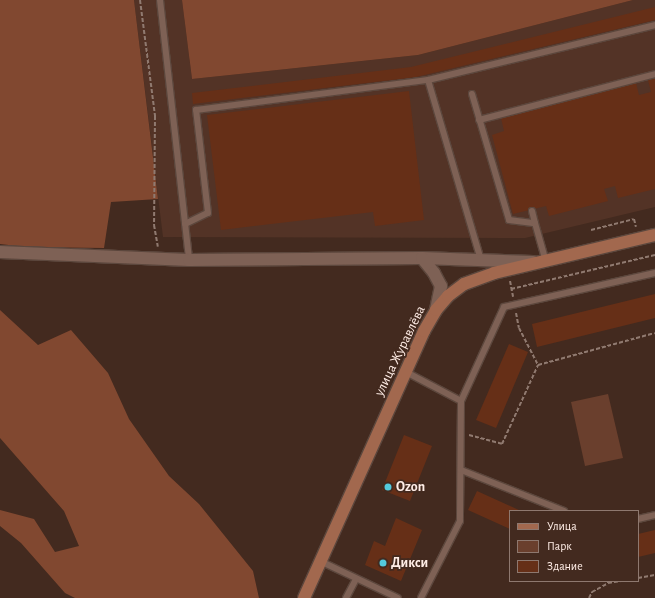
<!DOCTYPE html>
<meta charset="utf-8">
<style>
body{margin:0}
#map{position:relative;width:655px;height:598px;overflow:hidden;background:#432a1f;font-family:"Alegreya Sans",sans-serif}
div>[style]{position:absolute}
.built>*{inset:0;background:#533326}
.green>*{inset:0;background:#6a3f2d}
.forest>*{inset:0;background:#814830}
.building>*{inset:0;background:#662f17}
.path>*{height:2px;margin-top:-1px;transform-origin:0;background:repeating-linear-gradient(90deg,#907a70 0 4px,transparent 0 6px)}
.roads{filter:drop-shadow(1px 0 #5c473d) drop-shadow(-1px 0 #5c473d) drop-shadow(0 1px #5c473d) drop-shadow(0 -1px #5c473d)}
.lane>*{height:6px;margin:-3px;padding:0 3px;transform-origin:3px;border-radius:3px;background:#7e6155}
.street>*{height:12px;margin:-6px;padding:0 6px;transform-origin:6px;border-radius:6px;background:#7e6155}
.secondary>*{height:12px;margin:-6px;padding:0 6px;transform-origin:6px;border-radius:6px;background:#a2684e}
.dots>*{width:11px;height:11px;translate:-50% -50%;box-sizing:border-box;border:2px solid #432a1f;border-radius:50%}
span{translate:-50% -50%;white-space:nowrap;text-align:center;line-height:1.15;-webkit-text-stroke:3.5px #432a1f;paint-order:stroke}
.street-label{font-size:14px;color:#ffede6}
.poi-label{font-size:14px;color:#ffede6;font-weight:700}
.left{translate:0 -50%;text-align:left}
.legend{position:absolute;left:509px;top:510px;width:130px;height:72px;box-sizing:border-box;background:#432a1f;border:1px solid #8e786f;margin:0;padding:5px 7px;list-style:none;font-size:12px;color:#ffede6}
.legend li{display:flex;align-items:center;gap:8px;height:20px}
.legend b{width:20px;border:1px solid #8e786f}
</style>
<div id="map">
<div class="built">
<div style="clip-path:polygon(134px 0,182px 0,192px 79px,418px 55px,633px 0,655px 0,655px 207px,525px 238px,163px 237px)"></div>
</div>
<div class="green">
<div style="clip-path:polygon(608px 394px,623px 458px,585px 466px,571px 402px)"></div>
</div>
<div class="forest">
<div style="clip-path:polygon(0 0,134px 0,158px 199px,111px 202px,104px 248px,26px 247px,0 244px)"></div>
<div style="clip-path:polygon(182px 0,633px 0,418px 55px,192px 79px)"></div>
<div style="clip-path:polygon(0 310px,38px 345px,71px 330px,108px 373px,129px 419px,169px 476px,199px 504px,253px 571px,259px 598px,75px 598px,65px 593px,21px 543px,0 526px,0 510px,34px 519px,55px 552px,79px 546px,64px 511px,0 438px)"></div>
</div>
<div class="building">
<div style="clip-path:polygon(655px 7px,655px 20px,416px 77px,193px 104px,192px 93px,411px 67px)"></div>
<div style="clip-path:polygon(655px 78px,655px 189px,618px 198px,615px 186px,604px 189px,608px 201px,549px 216px,546px 206px,513px 214px,492px 135px,504px 131px,501px 118px,636px 83px,639px 95px,651px 92px,648px 80px)"></div>
<div style="clip-path:polygon(409px 91px,424px 220px,375px 226px,373px 212px,221px 230px,207px 115px)"></div>
<div style="clip-path:polygon(655px 294px,655px 318px,537px 347px,532px 324px)"></div>
<div style="clip-path:polygon(509px 344px,528px 352px,496px 428px,476px 420px)"></div>
<div style="clip-path:polygon(404px 435px,432px 446px,410px 501px,382px 490px)"></div>
<div style="clip-path:polygon(477px 491px,521px 511px,510px 511px,510px 529px,468px 510px)"></div>
<div style="clip-path:polygon(396px 518px,422px 530px,401px 581px,365px 565px,374px 541px,385px 546px)"></div>
<div style="clip-path:polygon(655px 530px,655px 553px,638px 557px,638px 534px)"></div>
</div>
<div class="path">
<div style="left:140px;top:0;width:117px;rotate:82.6deg"></div>
<div style="left:155px;top:116px;width:109px;rotate:90.5deg"></div>
<div style="left:154px;top:225px;width:22px;rotate:80deg"></div>
<div style="left:591px;top:230px;width:44px;rotate:-14.3deg"></div>
<div style="left:634px;top:219px;width:8px;rotate:76deg"></div>
<div style="left:510px;top:281px;width:16px;rotate:79deg"></div>
<div style="left:511px;top:289px;width:148px;rotate:-13.3deg"></div>
<div style="left:516px;top:313px;width:15px;rotate:79deg"></div>
<div style="left:519px;top:328px;width:42px;rotate:62.8deg"></div>
<div style="left:469px;top:435px;width:34px;rotate:15deg"></div>
<div style="left:502px;top:444px;width:87px;rotate:-65.5deg"></div>
<div style="left:538px;top:365px;width:121px;rotate:-15.3deg"></div>
<div style="left:638px;top:578px;width:17px;rotate:-10deg"></div>
<div style="left:608px;top:583px;width:13px;rotate:-9deg"></div>
<div style="left:589px;top:598px;width:7px;rotate:-63deg"></div>
<div style="left:592px;top:592px;width:18px;rotate:-29deg"></div>
<div style="left:608px;top:583px;width:2px;rotate:-90deg"></div>
</div>
<div class="roads">
<div class="lane">
<div style="left:160px;top:0;width:262px;rotate:83.6deg"></div>
<div style="left:428px;top:80px;width:188px;rotate:73.6deg"></div>
<div style="left:472px;top:94px;width:131px;rotate:73.6deg"></div>
<div style="left:509px;top:220px;width:26px;rotate:7deg"></div>
<div style="left:535px;top:223px;width:41px;rotate:74.2deg"></div>
<div style="left:479px;top:120px;width:182px;rotate:-14.6deg"></div>
<div style="left:532px;top:211px;width:12px;rotate:76deg"></div>
<div style="left:185px;top:224px;width:25px;rotate:-26deg"></div>
<div style="left:208px;top:213px;width:104px;rotate:-96.6deg"></div>
<div style="left:196px;top:110px;width:234px;rotate:-7.4deg"></div>
<div style="left:428px;top:80px;width:234px;rotate:-13.6deg"></div>
<div style="left:406px;top:372px;width:62px;rotate:27.8deg"></div>
<div style="left:461px;top:401px;width:120px;rotate:90.5deg"></div>
<div style="left:460px;top:521px;width:86px;rotate:116.9deg"></div>
<div style="left:461px;top:401px;width:103px;rotate:-65.4deg"></div>
<div style="left:504px;top:307px;width:155px;rotate:-12.7deg"></div>
<div style="left:461px;top:470px;width:111px;rotate:21.7deg"></div>
<div style="left:638px;top:519px;width:17px;rotate:-13deg"></div>
<div style="left:320px;top:561px;width:86px;rotate:25.4deg"></div>
<div style="left:346px;top:598px;width:21px;rotate:-62deg"></div>
</div>
<div class="street">
<div style="left:0;top:252px;width:189px;rotate:2.4deg"></div>
<div style="left:189px;top:260px;width:233px;rotate:-0.5deg"></div>
<div style="left:422px;top:258px;width:111px;rotate:2.1deg"></div>
<div style="left:422px;top:258px;width:19px;rotate:51deg"></div>
<div style="left:434px;top:273px;width:15px;rotate:62deg"></div>
<div style="left:441px;top:286px;width:25px;rotate:102deg"></div>
</div>
<div class="secondary">
<div style="left:304px;top:598px;width:293px;rotate:-65.8deg"></div>
<div style="left:424px;top:331px;width:24px;rotate:-60deg"></div>
<div style="left:436px;top:310px;width:18px;rotate:-49deg"></div>
<div style="left:448px;top:296px;width:20px;rotate:-37deg"></div>
<div style="left:464px;top:284px;width:32px;rotate:-20deg"></div>
<div style="left:494px;top:273px;width:165px;rotate:-13.3deg"></div>
</div>
</div>
<div class="dots">
<div style="left:388px;top:487px;background:#54cadd"></div>
<div style="left:383px;top:563px;background:#54cadd"></div>
</div>
<div class="street-label">
<span style="left:400px;top:351px;rotate:-64deg">улица Журавлёва</span>
</div>
<div class="poi-label">
<span class="left" style="left:396px;top:487px">Ozon</span>
<span class="left" style="left:391px;top:563px">Дикси</span>
</div>
<ul class="legend">
<li><b style="height:5px;background:#a2684e"></b>Улица</li>
<li><b style="height:11px;background:#6a3f2d"></b>Парк</li>
<li><b style="height:11px;background:#662f17"></b>Здание</li>
</ul>
</div>
